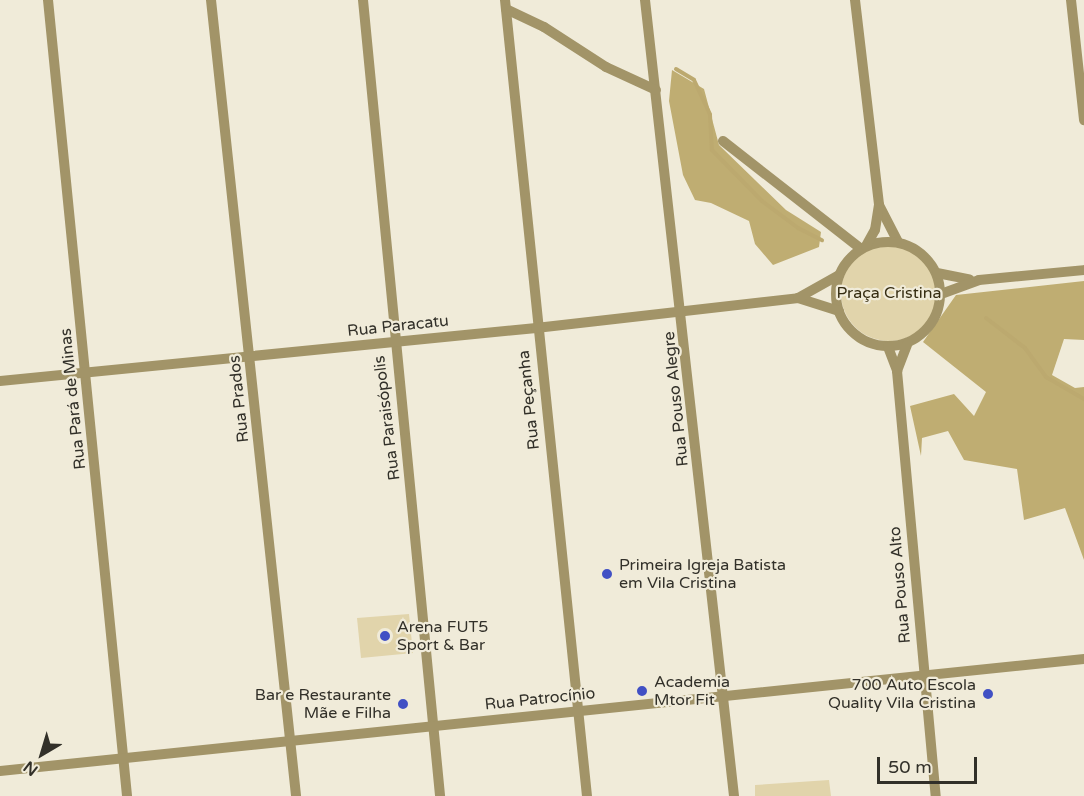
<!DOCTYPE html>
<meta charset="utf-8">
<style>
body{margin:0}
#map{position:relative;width:1084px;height:796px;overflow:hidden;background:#f0ebd9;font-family:"Varela Round",sans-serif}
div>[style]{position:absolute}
.green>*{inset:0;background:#e1d4ab}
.round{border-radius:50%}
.forest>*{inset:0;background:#bfad72}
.stream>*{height:4px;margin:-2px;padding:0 2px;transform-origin:2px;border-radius:2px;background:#bca96f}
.street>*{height:10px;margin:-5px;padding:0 5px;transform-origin:5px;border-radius:5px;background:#a29468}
.street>.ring{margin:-5px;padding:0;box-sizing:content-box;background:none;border:10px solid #a29468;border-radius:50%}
.dots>*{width:16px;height:16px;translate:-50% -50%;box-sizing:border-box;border:3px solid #f0ebd9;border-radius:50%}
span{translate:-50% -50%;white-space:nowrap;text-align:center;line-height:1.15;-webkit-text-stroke:4.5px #f0ebd9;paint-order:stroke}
.park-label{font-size:16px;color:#352c11}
.street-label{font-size:16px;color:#323029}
.poi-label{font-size:16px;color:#323029}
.left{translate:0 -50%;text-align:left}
.right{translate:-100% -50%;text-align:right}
.north{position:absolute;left:12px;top:724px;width:60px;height:60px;-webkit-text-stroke:4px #f0ebd9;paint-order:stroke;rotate:218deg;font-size:16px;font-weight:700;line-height:24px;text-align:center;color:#323029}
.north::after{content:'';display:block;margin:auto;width:21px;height:27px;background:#323029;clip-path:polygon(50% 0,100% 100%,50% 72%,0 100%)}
.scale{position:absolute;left:877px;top:757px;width:100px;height:27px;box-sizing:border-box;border:3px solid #323029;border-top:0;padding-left:8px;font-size:18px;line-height:21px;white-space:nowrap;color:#323029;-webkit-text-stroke:4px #f0ebd9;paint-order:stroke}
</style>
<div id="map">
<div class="green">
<div class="round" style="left:841px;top:245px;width:96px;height:96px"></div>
<div style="clip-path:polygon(409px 614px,413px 653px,361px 658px,357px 618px)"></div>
<div style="clip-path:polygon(829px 780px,831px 796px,755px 796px,755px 785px)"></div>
</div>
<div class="forest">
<div style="clip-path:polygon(672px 70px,704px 89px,719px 145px,786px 210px,821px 232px,819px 247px,773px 265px,755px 244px,749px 221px,711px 203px,695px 200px,683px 175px,669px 101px)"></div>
<div style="clip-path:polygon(1084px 281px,1084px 340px,1064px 339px,1052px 375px,1075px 388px,1084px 387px,1084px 560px,1065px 508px,1024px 520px,1017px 469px,964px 460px,948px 431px,922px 438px,921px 456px,910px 406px,954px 394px,974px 416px,986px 392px,923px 342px,956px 295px)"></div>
</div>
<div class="stream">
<div style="left:676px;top:69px;width:21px;rotate:31deg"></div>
<div style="left:694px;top:80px;width:38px;rotate:65deg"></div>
<div style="left:710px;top:115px;width:35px;rotate:87deg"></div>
<div style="left:712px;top:150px;width:71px;rotate:45.6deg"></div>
<div style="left:762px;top:201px;width:45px;rotate:36.9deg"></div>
<div style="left:798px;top:228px;width:27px;rotate:27deg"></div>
<div style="left:986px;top:318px;width:49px;rotate:37.6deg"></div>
<div style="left:1025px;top:348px;width:36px;rotate:54deg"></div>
<div style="left:1046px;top:377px;width:44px;rotate:30.1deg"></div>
</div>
<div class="street">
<div style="left:48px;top:0;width:800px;rotate:84.33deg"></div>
<div style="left:211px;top:0;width:801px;rotate:83.9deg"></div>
<div style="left:363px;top:0;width:800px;rotate:84.47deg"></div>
<div style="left:505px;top:0;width:800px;rotate:84.12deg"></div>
<div style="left:645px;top:0;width:801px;rotate:83.62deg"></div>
<div style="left:855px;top:0;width:206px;rotate:83.3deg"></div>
<div style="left:879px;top:205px;width:42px;rotate:62.8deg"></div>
<div style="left:1071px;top:0;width:121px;rotate:83.8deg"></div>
<div style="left:506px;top:9px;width:42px;rotate:25.3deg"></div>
<div style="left:544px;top:27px;width:74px;rotate:32.8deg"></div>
<div style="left:606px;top:67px;width:55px;rotate:24.7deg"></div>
<div style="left:723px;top:141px;width:175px;rotate:38deg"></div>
<div class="ring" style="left:836px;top:242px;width:94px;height:94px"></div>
<div style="left:866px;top:246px;width:18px;rotate:-61deg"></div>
<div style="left:875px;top:230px;width:25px;rotate:-81deg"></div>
<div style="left:937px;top:273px;width:33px;rotate:11deg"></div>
<div style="left:941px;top:294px;width:40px;rotate:-20.2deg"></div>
<div style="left:979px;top:280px;width:105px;rotate:-5.4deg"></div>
<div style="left:798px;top:298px;width:43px;rotate:17.6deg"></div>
<div style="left:888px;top:347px;width:26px;rotate:69deg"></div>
<div style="left:897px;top:371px;width:427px;rotate:84.8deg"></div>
<div style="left:897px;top:371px;width:30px;rotate:-69deg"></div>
<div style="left:0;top:381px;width:539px;rotate:-5.65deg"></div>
<div style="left:536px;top:328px;width:264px;rotate:-6.5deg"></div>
<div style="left:798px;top:298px;width:47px;rotate:-29.3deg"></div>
<div style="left:0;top:771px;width:1090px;rotate:-5.9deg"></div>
</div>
<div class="dots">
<div style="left:607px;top:574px;background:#4150c4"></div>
<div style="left:385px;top:636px;background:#4150c4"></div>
<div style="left:642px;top:691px;background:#4150c4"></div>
<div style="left:988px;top:694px;background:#4150c4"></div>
<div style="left:403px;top:704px;background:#4150c4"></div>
</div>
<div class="park-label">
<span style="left:889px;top:293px">Praça Cristina</span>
</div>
<div class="street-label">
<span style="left:398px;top:326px;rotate:-6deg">Rua Paracatu</span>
<span style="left:73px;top:399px;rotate:-96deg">Rua Pará de Minas</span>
<span style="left:239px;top:399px;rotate:-96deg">Rua Prados</span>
<span style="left:676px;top:399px;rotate:-96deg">Rua Pouso Alegre</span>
<span style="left:529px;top:400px;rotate:-96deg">Rua Peçanha</span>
<span style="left:387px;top:418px;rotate:-97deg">Rua Paraisópolis</span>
<span style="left:900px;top:585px;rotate:-95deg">Rua Pouso Alto</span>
<span style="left:540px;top:699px;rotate:-6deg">Rua Patrocínio</span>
</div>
<div class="poi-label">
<span class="left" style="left:619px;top:574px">Primeira Igreja Batista<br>em Vila Cristina</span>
<span class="left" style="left:397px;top:636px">Arena FUT5<br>Sport &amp; Bar</span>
<span class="left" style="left:654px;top:691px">Academia<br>Mtor Fit</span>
<span class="right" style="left:976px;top:694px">700 Auto Escola<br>Quality Vila Cristina</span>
<span class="right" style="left:391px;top:704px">Bar e Restaurante<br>Mãe e Filha</span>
</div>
<div class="north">N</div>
<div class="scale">50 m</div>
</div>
